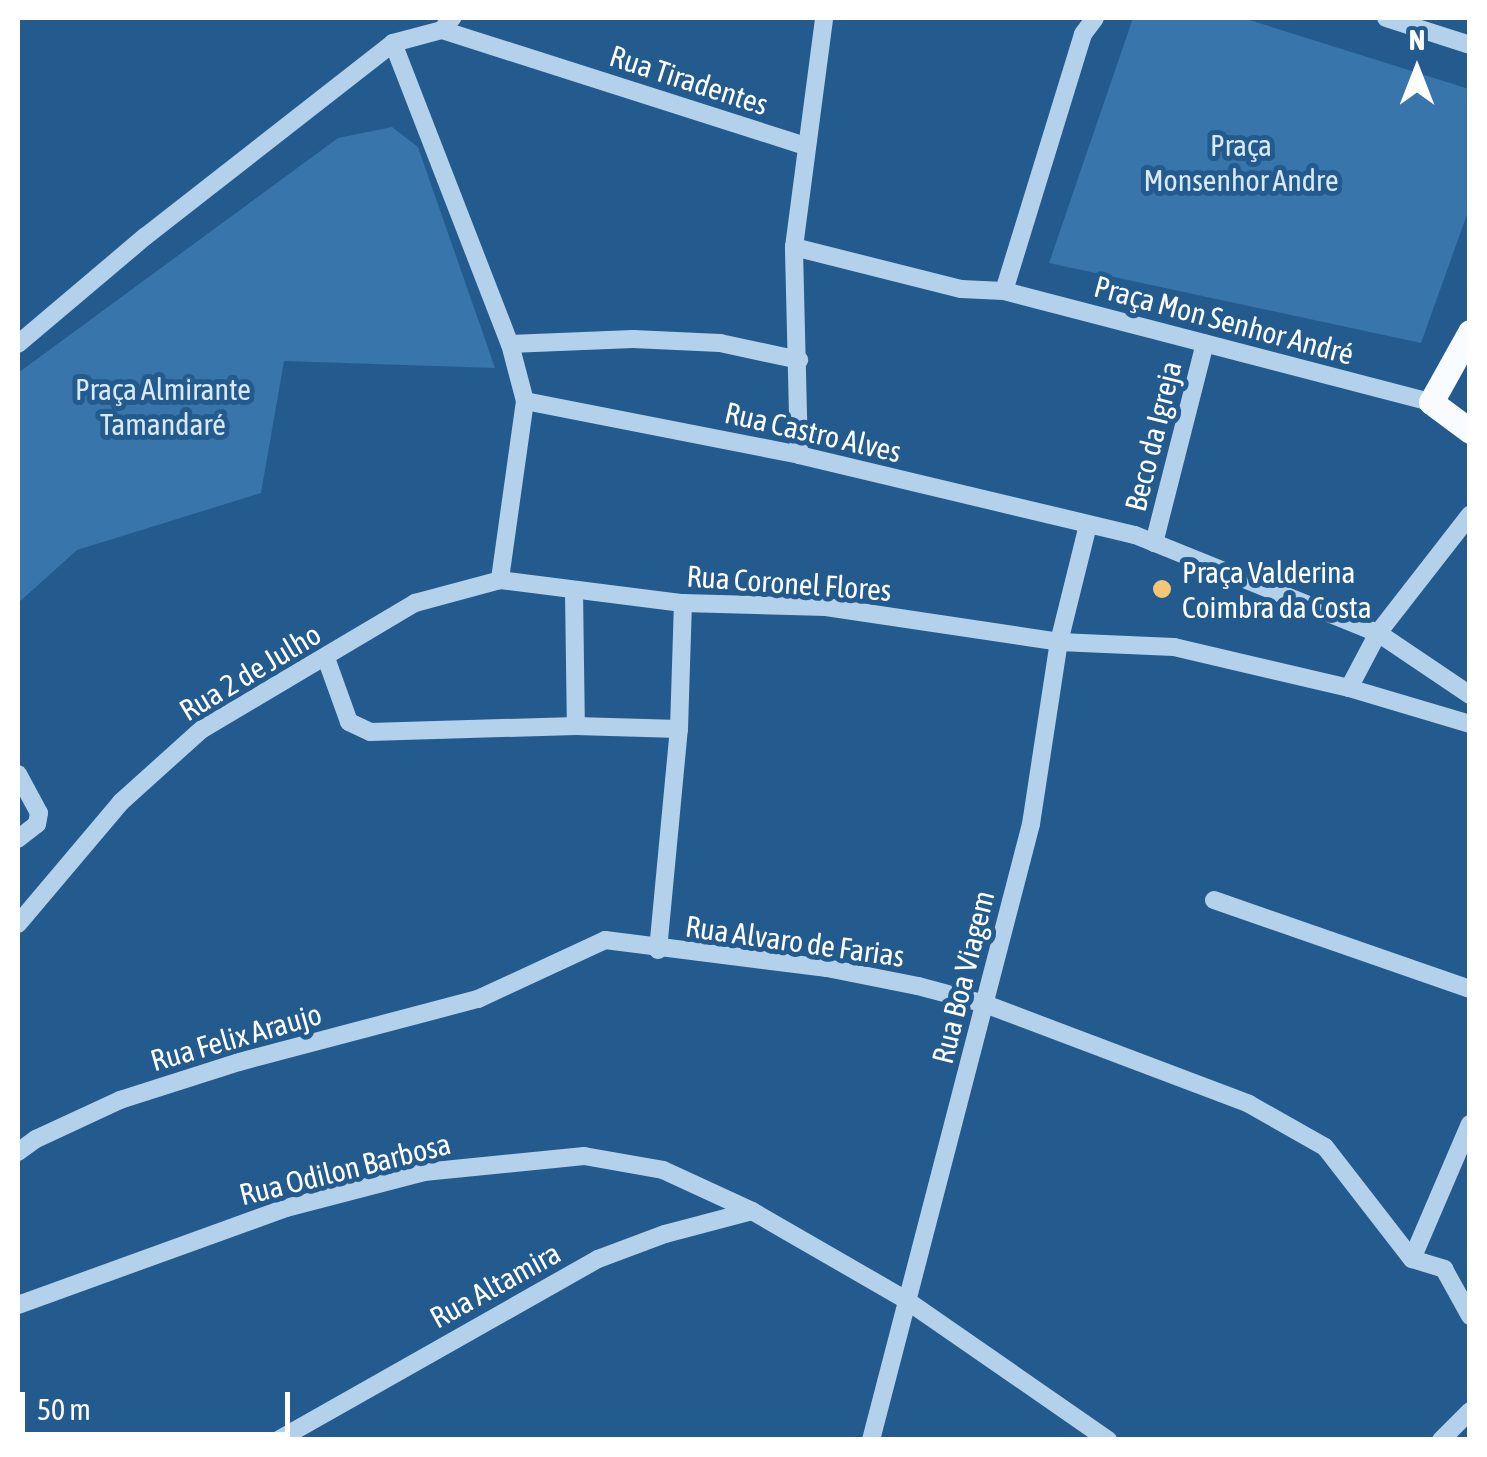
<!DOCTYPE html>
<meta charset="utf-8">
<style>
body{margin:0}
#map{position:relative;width:1487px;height:1457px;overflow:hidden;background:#235b8e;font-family:"Asap Condensed",sans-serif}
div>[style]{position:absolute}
.green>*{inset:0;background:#3775ab}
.minor>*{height:18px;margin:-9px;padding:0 9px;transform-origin:9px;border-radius:9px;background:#b3d1eb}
.major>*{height:25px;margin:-12.5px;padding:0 12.5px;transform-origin:12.5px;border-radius:12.5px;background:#f8fbff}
.dots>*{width:28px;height:28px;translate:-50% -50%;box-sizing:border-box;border:5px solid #235b8e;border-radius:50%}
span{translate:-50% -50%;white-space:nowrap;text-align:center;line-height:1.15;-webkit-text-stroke:10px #235b8e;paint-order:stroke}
.street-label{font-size:30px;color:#fff}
.park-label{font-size:30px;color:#d8e9f8}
.poi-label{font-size:30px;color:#fff}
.left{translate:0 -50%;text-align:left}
.frame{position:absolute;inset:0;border:20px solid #fff;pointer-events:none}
.north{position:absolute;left:1367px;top:20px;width:100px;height:100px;-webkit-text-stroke:8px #235b8e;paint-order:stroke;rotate:0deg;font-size:28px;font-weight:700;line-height:40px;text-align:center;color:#fff}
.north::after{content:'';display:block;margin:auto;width:35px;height:45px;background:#fff;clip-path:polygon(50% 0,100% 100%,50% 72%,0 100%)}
.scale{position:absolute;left:20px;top:1392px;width:270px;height:45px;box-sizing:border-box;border:5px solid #fff;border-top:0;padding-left:12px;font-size:30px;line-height:35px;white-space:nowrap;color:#fff;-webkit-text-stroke:8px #235b8e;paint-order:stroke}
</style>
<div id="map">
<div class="green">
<div style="clip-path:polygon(1133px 18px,1243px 18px,1469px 89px,1469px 209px,1421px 343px,1049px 263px)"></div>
<div style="clip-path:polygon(392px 127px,418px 147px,495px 368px,284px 361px,261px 493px,77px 550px,18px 603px,18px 373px,338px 138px)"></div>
</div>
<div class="minor">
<div style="left:1386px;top:18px;width:88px;rotate:17.8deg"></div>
<div style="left:448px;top:24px;width:8px;rotate:135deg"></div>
<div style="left:442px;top:30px;width:381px;rotate:17.7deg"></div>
<div style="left:393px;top:43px;width:323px;rotate:68.8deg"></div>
<div style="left:510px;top:344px;width:59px;rotate:75.3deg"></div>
<div style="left:525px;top:401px;width:181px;rotate:98deg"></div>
<div style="left:794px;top:247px;width:172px;rotate:14.1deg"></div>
<div style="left:961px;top:289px;width:43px;rotate:2.7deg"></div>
<div style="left:1004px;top:291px;width:441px;rotate:14.6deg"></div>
<div style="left:1004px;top:291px;width:269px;rotate:-72.9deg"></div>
<div style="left:1083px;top:34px;width:20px;rotate:-53deg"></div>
<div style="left:18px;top:344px;width:167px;rotate:-40.2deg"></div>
<div style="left:146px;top:236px;width:313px;rotate:-38deg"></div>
<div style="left:393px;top:43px;width:51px;rotate:-14.9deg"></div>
<div style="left:442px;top:30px;width:16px;rotate:-50deg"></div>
<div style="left:510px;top:344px;width:123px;rotate:-2.3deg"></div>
<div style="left:633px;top:339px;width:87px;rotate:2.6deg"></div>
<div style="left:720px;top:343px;width:81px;rotate:12.1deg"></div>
<div style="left:525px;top:401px;width:279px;rotate:11.1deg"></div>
<div style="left:799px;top:455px;width:345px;rotate:13.4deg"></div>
<div style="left:1135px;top:535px;width:262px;rotate:22deg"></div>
<div style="left:1378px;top:633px;width:111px;rotate:34deg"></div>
<div style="left:799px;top:455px;width:208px;rotate:-91.4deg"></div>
<div style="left:794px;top:247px;width:231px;rotate:-82.5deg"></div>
<div style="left:1154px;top:543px;width:206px;rotate:-75.7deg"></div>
<div style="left:574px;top:591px;width:135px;rotate:89.2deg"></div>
<div style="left:326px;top:658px;width:68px;rotate:70.2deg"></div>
<div style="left:349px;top:722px;width:23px;rotate:25deg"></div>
<div style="left:370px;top:732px;width:206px;rotate:-1.7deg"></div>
<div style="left:576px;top:726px;width:103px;rotate:1.7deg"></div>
<div style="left:1349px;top:688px;width:62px;rotate:-62.2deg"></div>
<div style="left:1378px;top:633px;width:150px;rotate:-52.1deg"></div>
<div style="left:18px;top:774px;width:44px;rotate:61.7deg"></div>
<div style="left:39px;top:813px;width:11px;rotate:100deg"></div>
<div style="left:37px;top:824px;width:24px;rotate:142deg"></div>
<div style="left:1214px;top:900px;width:271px;rotate:19.2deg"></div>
<div style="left:18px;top:924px;width:160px;rotate:-49.8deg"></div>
<div style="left:121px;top:802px;width:108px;rotate:-42deg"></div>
<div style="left:201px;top:730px;width:249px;rotate:-30.7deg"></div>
<div style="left:415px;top:603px;width:88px;rotate:-15.1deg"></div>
<div style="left:500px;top:580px;width:184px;rotate:7.2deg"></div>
<div style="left:683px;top:603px;width:143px;rotate:1.6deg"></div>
<div style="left:826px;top:607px;width:236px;rotate:8.5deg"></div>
<div style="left:1059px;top:642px;width:115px;rotate:2.5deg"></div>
<div style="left:1174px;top:647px;width:180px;rotate:13.2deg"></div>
<div style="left:1349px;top:688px;width:126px;rotate:16.6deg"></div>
<div style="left:658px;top:950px;width:222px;rotate:-84.6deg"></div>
<div style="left:679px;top:729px;width:126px;rotate:-88.2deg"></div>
<div style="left:18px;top:1152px;width:22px;rotate:-36deg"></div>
<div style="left:36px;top:1139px;width:93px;rotate:-24.9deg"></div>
<div style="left:120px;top:1100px;width:125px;rotate:-17.7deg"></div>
<div style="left:239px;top:1062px;width:247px;rotate:-14.8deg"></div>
<div style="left:478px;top:999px;width:140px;rotate:-24.9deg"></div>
<div style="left:605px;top:940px;width:224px;rotate:7.2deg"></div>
<div style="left:827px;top:968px;width:93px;rotate:11.2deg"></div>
<div style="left:918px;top:986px;width:69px;rotate:15deg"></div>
<div style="left:985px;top:1004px;width:282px;rotate:20.7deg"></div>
<div style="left:1249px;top:1104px;width:87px;rotate:29.5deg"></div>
<div style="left:1325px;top:1147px;width:142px;rotate:52.2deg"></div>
<div style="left:1412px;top:1259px;width:34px;rotate:17deg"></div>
<div style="left:1444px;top:1269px;width:54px;rotate:61deg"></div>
<div style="left:1412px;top:1259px;width:147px;rotate:-66.8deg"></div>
<div style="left:18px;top:1305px;width:285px;rotate:-19.9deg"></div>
<div style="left:286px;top:1208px;width:143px;rotate:-14.6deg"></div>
<div style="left:424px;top:1172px;width:161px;rotate:-5.7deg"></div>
<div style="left:584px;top:1156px;width:80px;rotate:10deg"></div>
<div style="left:663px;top:1170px;width:98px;rotate:24.7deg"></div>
<div style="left:752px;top:1211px;width:178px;rotate:30deg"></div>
<div style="left:906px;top:1300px;width:246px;rotate:34.7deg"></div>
<div style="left:278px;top:1440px;width:368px;rotate:-29.5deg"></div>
<div style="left:598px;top:1259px;width:72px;rotate:-20.5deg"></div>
<div style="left:665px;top:1234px;width:90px;rotate:-14.8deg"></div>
<div style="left:871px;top:1440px;width:636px;rotate:-75.44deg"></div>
<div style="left:1031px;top:824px;width:184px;rotate:-81.3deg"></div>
<div style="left:1059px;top:642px;width:121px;rotate:-76.1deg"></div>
<div style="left:1441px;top:1440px;width:41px;rotate:-45deg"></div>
</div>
<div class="major">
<div style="left:1470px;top:332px;width:80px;rotate:119.1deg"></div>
<div style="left:1431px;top:402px;width:49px;rotate:36.6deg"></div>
</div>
<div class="dots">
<div style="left:1162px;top:589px;background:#f6c676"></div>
</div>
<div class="street-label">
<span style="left:689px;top:80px;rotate:18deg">Rua Tiradentes</span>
<span style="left:1224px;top:320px;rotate:15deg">Praça Mon Senhor André</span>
<span style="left:813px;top:432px;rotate:13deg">Rua Castro Alves</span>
<span style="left:1153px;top:436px;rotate:-76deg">Beco da Igreja</span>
<span style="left:789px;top:583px;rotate:4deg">Rua Coronel Flores</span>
<span style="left:250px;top:672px;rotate:-31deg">Rua 2 de Julho</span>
<span style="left:795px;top:941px;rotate:8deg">Rua Alvaro de Farias</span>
<span style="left:963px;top:977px;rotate:-76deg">Rua Boa Viagem</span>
<span style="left:236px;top:1037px;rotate:-16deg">Rua Felix Araujo</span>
<span style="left:345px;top:1169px;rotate:-14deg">Rua Odilon Barbosa</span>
<span style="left:495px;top:1285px;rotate:-29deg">Rua Altamira</span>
</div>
<div class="park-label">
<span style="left:1241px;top:162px">Praça<br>Monsenhor Andre</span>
<span style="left:163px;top:406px">Praça Almirante<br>Tamandaré</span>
</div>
<div class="poi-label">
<span class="left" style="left:1182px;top:589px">Praça Valderina<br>Coimbra da Costa</span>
</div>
<div class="frame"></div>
<div class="north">N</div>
<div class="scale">50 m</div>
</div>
